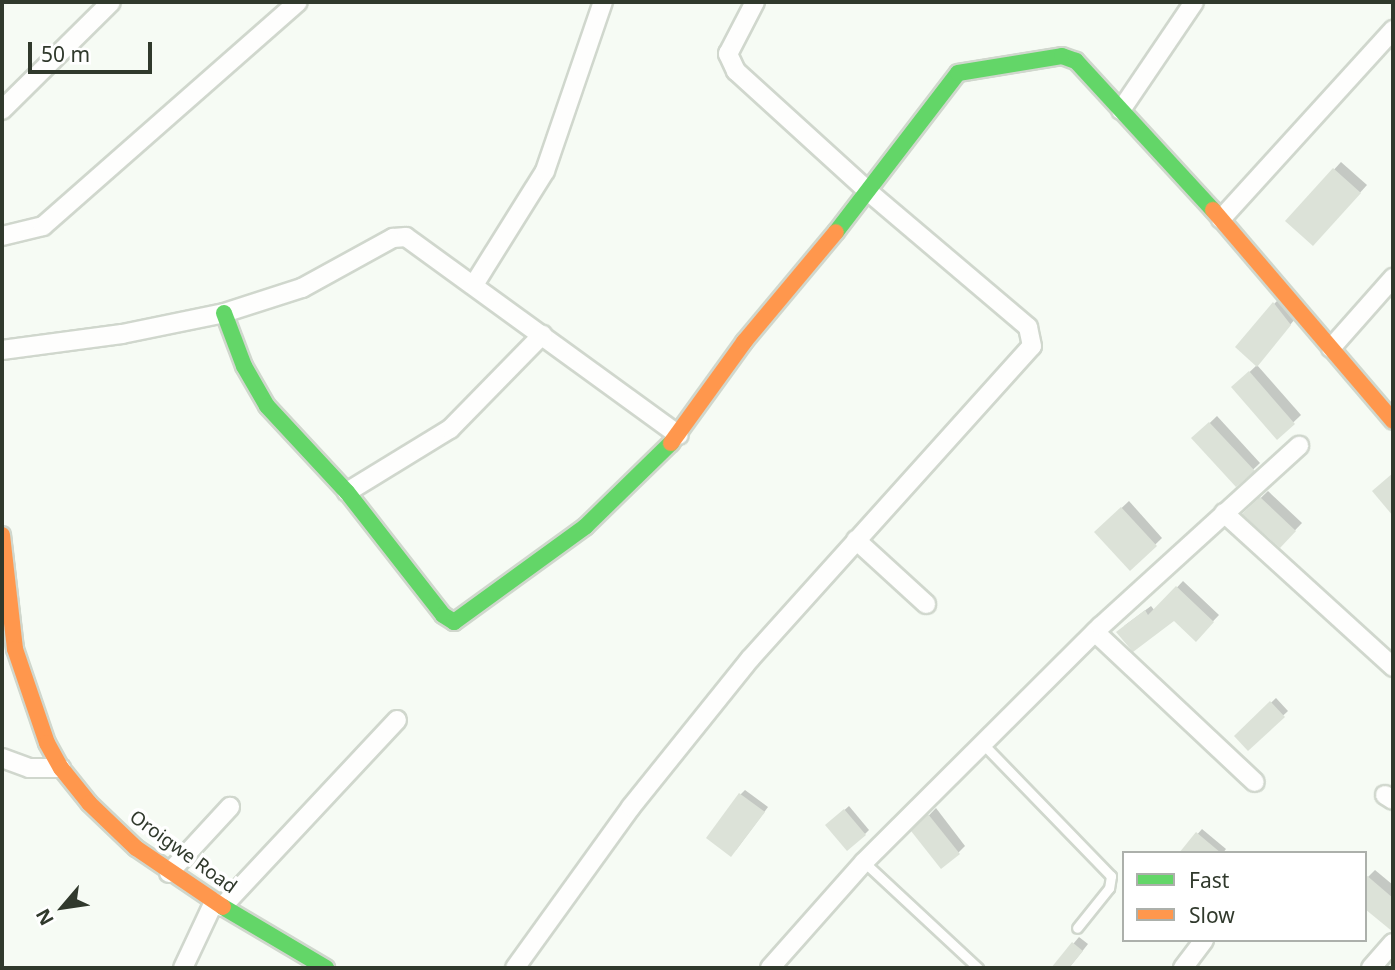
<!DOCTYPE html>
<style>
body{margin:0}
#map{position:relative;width:1395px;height:970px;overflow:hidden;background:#f6fbf4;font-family:"Noto Sans",sans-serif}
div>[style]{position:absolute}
.shadow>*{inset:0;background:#0003}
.building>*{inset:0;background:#dce2d8}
.roads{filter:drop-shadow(2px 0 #d0d7cd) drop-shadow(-2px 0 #d0d7cd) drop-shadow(0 2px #d0d7cd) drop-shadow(0 -2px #d0d7cd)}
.lane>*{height:9px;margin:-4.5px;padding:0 4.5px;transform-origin:4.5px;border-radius:4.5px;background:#fefefd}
.street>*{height:18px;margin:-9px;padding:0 9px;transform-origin:9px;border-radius:9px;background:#fefefd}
.fast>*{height:16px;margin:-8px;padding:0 8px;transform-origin:8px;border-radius:8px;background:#63d668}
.slow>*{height:16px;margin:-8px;padding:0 8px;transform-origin:8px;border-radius:8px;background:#ff974d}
span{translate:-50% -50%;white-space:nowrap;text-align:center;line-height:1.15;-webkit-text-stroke:7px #fff;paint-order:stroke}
.street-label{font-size:19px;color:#30392c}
.frame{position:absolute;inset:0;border:4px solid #30392c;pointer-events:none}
.legend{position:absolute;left:1122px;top:851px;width:245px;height:91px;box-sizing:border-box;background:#fff;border:2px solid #acb0ab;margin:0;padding:9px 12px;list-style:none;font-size:21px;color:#30392c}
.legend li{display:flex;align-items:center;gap:14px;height:35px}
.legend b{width:35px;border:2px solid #acb0ab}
.north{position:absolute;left:28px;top:872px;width:70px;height:70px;-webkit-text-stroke:5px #fff;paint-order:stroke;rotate:241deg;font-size:19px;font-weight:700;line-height:28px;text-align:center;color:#30392c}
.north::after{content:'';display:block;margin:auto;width:24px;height:32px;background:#30392c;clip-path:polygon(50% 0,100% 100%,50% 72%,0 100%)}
.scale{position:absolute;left:28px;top:42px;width:124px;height:32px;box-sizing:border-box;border:4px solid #30392c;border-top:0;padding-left:9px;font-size:21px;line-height:24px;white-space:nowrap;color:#30392c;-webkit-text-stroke:5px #fff;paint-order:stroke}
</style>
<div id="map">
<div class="shadow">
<div style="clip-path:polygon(1341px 162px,1367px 185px,1320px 237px,1288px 220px)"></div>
<div style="clip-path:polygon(1278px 300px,1295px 319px,1261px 360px,1274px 304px)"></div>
<div style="clip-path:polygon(1257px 365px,1301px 415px,1278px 437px,1241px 380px)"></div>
<div style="clip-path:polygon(1217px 416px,1260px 463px,1237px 485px,1194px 438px)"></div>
<div style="clip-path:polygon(1268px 491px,1302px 523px,1280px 546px,1244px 514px)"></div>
<div style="clip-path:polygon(1129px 501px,1162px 538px,1130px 569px,1096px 532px)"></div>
<div style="clip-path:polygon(1183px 581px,1219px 615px,1196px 639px,1174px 619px,1124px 626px,1151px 606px,1155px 611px)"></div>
<div style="clip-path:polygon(1276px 698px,1288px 711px,1248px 748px,1236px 736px)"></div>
<div style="clip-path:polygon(745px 790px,768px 807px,736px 850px,740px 795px)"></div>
<div style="clip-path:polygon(849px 806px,869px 830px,865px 834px,832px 821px)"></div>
<div style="clip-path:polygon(936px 808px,965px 846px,958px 853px,914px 831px)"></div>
<div style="clip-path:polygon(1202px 829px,1226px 849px,1223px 853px,1181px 853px)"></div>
<div style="clip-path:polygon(1375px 870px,1393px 885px,1393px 929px,1365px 907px,1365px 880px)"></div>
<div style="clip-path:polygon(1079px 937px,1088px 944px,1069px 968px,1053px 968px)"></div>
</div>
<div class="building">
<div style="clip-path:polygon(1333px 168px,1361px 193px,1313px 246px,1285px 221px)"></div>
<div style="clip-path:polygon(1273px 302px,1291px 325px,1257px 367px,1235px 347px)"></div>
<div style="clip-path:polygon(1249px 371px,1295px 424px,1277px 440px,1231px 387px)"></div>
<div style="clip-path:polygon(1209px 422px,1255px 471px,1236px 487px,1191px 438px)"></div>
<div style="clip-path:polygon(1393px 473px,1393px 516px,1372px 491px)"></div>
<div style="clip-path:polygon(1260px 497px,1296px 531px,1280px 548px,1242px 514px)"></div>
<div style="clip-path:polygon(1121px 507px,1157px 546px,1130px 571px,1094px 532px)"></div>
<div style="clip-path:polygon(1176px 586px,1214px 622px,1196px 642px,1174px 621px,1133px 652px,1116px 632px,1145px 610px,1148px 615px)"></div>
<div style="clip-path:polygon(1270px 701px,1285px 717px,1248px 751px,1234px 736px)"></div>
<div style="clip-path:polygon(739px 793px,765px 812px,731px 857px,706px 838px)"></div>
<div style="clip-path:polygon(844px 809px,866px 835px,847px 851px,825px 825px)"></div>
<div style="clip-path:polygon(928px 814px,960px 854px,941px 869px,911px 831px)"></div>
<div style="clip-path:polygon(1196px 832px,1221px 853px,1179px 853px)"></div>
<div style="clip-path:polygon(1365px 874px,1393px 898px,1393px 932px,1365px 909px)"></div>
<div style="clip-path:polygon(1072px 942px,1083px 951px,1069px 968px,1051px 968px)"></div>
</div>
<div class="roads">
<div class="lane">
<div style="left:983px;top:744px;width:184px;rotate:45.9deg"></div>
<div style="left:1111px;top:876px;width:12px;rotate:99deg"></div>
<div style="left:1109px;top:888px;width:51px;rotate:128.7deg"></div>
<div style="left:864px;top:862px;width:156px;rotate:42.9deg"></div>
</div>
<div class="street">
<div style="left:2px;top:110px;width:153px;rotate:-44.7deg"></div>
<div style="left:1121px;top:110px;width:130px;rotate:-55.9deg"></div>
<div style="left:1221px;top:219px;width:256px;rotate:-47.7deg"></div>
<div style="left:2px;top:236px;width:42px;rotate:-13.7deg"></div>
<div style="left:43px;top:226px;width:339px;rotate:-41.3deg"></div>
<div style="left:475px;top:283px;width:132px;rotate:-58deg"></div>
<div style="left:545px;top:171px;width:179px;rotate:-71.1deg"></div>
<div style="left:1331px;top:348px;width:94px;rotate:-48.5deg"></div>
<div style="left:2px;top:350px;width:121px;rotate:-7.6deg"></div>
<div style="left:122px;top:334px;width:104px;rotate:-11.6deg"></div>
<div style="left:224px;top:313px;width:82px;rotate:-17.8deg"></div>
<div style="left:302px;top:288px;width:104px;rotate:-28.8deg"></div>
<div style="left:393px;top:238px;width:13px;rotate:-4deg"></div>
<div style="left:406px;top:237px;width:337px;rotate:36deg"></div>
<div style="left:347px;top:492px;width:121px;rotate:-31.5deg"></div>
<div style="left:450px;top:429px;width:132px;rotate:-45.6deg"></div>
<div style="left:1224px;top:513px;width:229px;rotate:42.3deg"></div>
<div style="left:856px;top:540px;width:95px;rotate:42.4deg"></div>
<div style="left:1095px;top:632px;width:219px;rotate:43.2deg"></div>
<div style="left:2px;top:758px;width:29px;rotate:20deg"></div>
<div style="left:29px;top:768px;width:32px"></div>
<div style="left:1385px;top:795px;width:9px;rotate:32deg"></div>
<div style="left:169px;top:873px;width:90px;rotate:-47.3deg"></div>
<div style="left:222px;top:907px;width:256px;rotate:-46.9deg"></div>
<div style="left:183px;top:968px;width:73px;rotate:-64.8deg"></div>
<div style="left:515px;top:968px;width:198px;rotate:-54.2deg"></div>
<div style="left:631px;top:807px;width:190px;rotate:-51.2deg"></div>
<div style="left:750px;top:659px;width:421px;rotate:-48deg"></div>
<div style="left:1032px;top:346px;width:19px;rotate:-102deg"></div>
<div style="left:1028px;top:327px;width:209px;rotate:-139.7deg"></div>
<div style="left:869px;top:192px;width:180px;rotate:-137.7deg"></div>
<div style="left:736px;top:71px;width:19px;rotate:-115deg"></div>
<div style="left:728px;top:54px;width:59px;rotate:-62.6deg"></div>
<div style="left:770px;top:968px;width:142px;rotate:-48.4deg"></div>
<div style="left:864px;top:862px;width:334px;rotate:-44.9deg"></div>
<div style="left:1101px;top:626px;width:268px;rotate:-42.3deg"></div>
<div style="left:1183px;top:968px;width:35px;rotate:-53deg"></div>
<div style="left:1371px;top:968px;width:33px;rotate:-49deg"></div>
</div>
<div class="fast">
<div style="left:836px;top:232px;width:200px;rotate:-52.5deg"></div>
<div style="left:958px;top:73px;width:105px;rotate:-9.3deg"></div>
<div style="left:1062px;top:56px;width:15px;rotate:20deg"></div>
<div style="left:1076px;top:61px;width:202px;rotate:47.4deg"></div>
<div style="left:224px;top:313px;width:57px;rotate:69.3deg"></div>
<div style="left:244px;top:366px;width:46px;rotate:60.1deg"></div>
<div style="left:267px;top:406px;width:117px;rotate:47.1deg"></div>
<div style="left:347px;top:492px;width:156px;rotate:52deg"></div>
<div style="left:443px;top:615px;width:13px;rotate:32deg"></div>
<div style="left:454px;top:622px;width:163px;rotate:-36deg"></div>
<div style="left:586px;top:526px;width:119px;rotate:-44.3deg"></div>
<div style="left:223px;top:907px;width:120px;rotate:30.6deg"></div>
</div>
<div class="slow">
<div style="left:1213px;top:210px;width:277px;rotate:49.5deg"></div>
<div style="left:671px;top:443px;width:125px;rotate:-54.1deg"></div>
<div style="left:744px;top:342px;width:143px;rotate:-50.1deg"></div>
<div style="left:2px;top:535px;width:115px;rotate:83.5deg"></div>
<div style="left:15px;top:649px;width:99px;rotate:71.2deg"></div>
<div style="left:47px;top:743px;width:29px;rotate:61deg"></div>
<div style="left:61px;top:768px;width:45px;rotate:51.3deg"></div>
<div style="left:89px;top:803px;width:65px;rotate:43.8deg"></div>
<div style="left:136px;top:848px;width:105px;rotate:34.1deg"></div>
</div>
</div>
<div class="street-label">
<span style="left:183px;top:852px;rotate:36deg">Oroigwe Road</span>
</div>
<div class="frame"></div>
<ul class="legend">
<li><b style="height:9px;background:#63d668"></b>Fast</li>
<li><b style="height:9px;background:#ff974d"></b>Slow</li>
</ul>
<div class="north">N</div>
<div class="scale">50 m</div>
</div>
